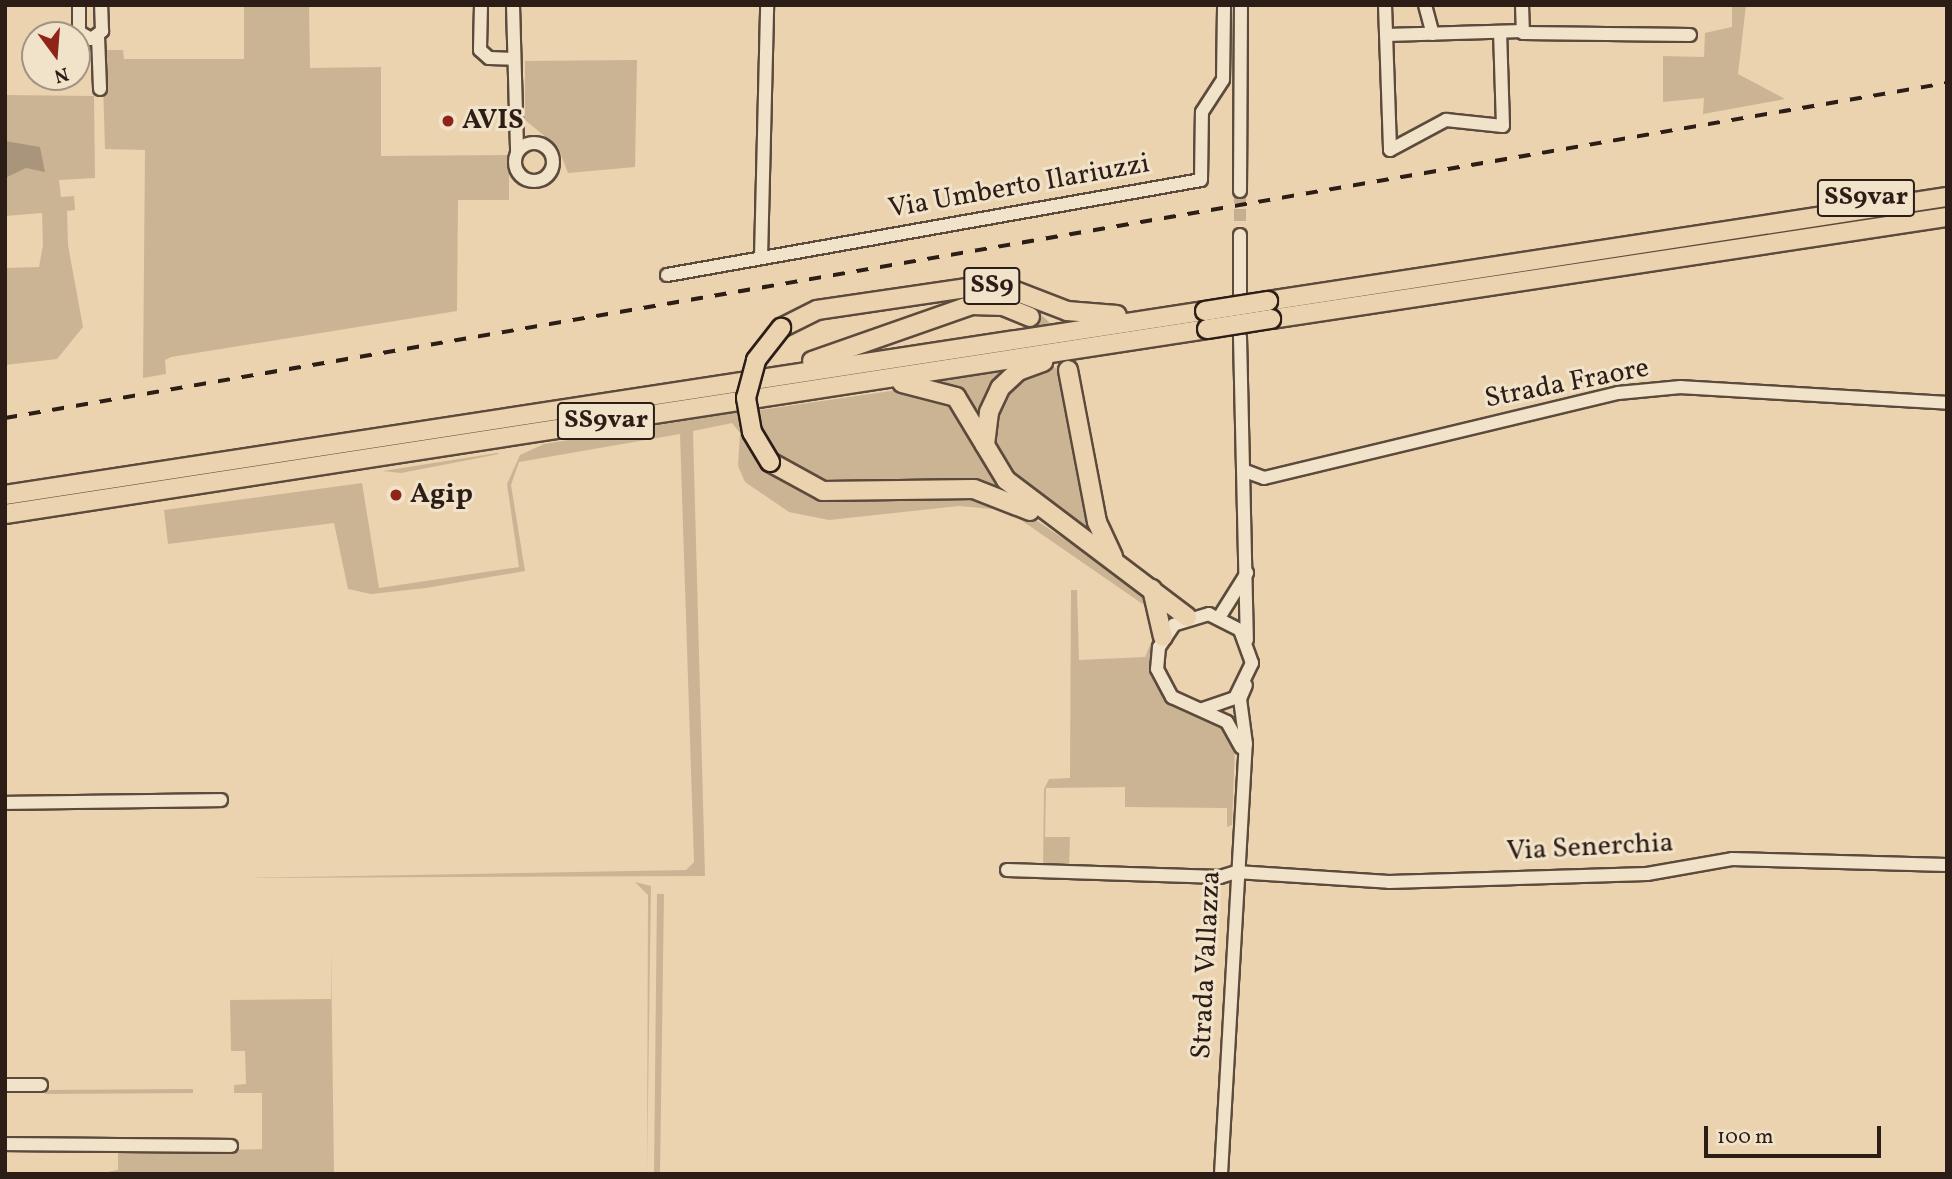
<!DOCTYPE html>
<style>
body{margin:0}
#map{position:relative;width:1952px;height:1179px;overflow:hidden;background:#ead3ae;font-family:Vollkorn,serif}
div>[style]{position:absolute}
.green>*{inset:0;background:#cab494}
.water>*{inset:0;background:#a9957b}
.minor-tunnel>*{height:12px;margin-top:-6px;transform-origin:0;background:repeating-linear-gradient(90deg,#c4af90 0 12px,transparent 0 18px)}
.highway-tunnel>*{height:18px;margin-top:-9px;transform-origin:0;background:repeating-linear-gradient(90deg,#c4af90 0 18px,transparent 0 27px)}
.roads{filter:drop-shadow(2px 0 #5c4a3d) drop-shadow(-2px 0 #5c4a3d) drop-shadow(0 2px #5c4a3d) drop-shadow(0 -2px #5c4a3d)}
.minor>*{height:12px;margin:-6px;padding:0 6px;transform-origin:6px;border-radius:6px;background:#f1e2ca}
.minor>.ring{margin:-6px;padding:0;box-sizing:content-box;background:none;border:12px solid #f1e2ca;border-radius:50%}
.highway>*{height:18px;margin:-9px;padding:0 9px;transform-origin:9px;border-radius:9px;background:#ead3ae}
.rail>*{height:3.5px;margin-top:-1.75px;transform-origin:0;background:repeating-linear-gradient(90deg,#2c1d17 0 12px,transparent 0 24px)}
.bridges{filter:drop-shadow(2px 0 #2c1d17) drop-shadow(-2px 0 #2c1d17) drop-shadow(0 2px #2c1d17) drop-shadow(0 -2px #2c1d17)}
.highway-bridge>*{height:18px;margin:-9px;padding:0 9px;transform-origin:9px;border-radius:9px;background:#ead3ae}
.dots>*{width:19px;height:19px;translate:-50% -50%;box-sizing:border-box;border:4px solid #f1e2ca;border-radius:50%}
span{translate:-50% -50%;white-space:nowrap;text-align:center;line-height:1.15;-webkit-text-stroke:6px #f1e2ca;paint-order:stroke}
.shield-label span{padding:2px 5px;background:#f1e2ca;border:2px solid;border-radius:5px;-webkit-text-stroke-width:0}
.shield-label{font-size:26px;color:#2c1d17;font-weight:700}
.poi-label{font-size:28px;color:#2c1d17;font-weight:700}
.left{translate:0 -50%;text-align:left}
.street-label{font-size:28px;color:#2c1d17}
.frame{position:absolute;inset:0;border:7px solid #2c1d17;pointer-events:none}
.north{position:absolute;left:21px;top:21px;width:70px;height:70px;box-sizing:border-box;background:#f1e2ca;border:2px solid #a29382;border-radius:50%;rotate:164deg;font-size:19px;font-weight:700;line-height:28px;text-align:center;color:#2c1d17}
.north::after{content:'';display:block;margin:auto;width:24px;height:32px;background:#8f2418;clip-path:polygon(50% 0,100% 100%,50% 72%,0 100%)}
.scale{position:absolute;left:1704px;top:1126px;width:177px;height:32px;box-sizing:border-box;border:4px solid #2c1d17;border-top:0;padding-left:9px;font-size:21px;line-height:24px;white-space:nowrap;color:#2c1d17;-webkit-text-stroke:5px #f1e2ca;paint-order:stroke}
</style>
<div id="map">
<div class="green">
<div style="clip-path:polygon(244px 5px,309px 5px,310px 68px,381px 67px,381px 156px,509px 155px,509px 200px,458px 200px,457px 311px,171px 357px,165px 360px,166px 374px,143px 378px,145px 150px,105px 149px,102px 50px,123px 50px,124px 59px,244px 59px)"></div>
<div style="clip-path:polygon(1732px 5px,1746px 5px,1738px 74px,1785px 99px,1703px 114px,1704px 98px,1663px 102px,1663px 56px,1704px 57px,1705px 33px,1732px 27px)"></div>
<div style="clip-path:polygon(637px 60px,635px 167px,568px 173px,558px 147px,525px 120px,525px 61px)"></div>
<div style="clip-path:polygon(5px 95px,94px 96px,95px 178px,59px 180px,61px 197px,74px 196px,75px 210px,67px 211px,68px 245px,83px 327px,57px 359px,5px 365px,5px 268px,39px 267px,43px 245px,42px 213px,5px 216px)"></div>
<div style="clip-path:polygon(1049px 365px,1063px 371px,1089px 532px,1010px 472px,995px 448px,993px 418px,1011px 383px)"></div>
<div style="clip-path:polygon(1000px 372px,980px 416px,939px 383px,939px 380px)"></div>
<div style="clip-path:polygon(911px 388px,941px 394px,968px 422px,1000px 487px,829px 485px,783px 464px,763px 439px,754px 411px)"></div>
<div style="clip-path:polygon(739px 412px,761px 463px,796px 488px,811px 494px,966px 494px,1033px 518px,1142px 592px,1160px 615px,1152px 665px,1160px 692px,1183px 710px,1224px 726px,1235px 748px,1232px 825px,1227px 827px,1227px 808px,1125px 807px,1125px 787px,1046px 788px,1045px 837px,1070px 837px,1069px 871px,1043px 869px,1044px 789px,1049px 779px,1070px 778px,1071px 590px,1077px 590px,1079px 660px,1145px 657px,1155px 633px,1147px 607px,1021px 520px,993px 509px,959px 506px,829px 520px,789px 512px,745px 482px,738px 466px,740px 433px,732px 423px,693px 431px,705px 876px,244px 878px,686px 870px,694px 862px,680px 434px,519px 462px,511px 485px,525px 571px,426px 588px,371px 594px,348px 589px,334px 523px,168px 544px,164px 510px,362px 483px,379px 588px,519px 567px,507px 484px,520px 455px,544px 444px)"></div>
<div style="clip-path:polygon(499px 454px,401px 473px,383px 471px,497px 453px)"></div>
<div style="clip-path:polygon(635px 882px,651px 886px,647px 1174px,648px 895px)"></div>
<div style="clip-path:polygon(657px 894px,664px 894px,660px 1174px,654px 1174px)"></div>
<div style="clip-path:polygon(331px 949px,334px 1174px,97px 1174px,118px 1170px,118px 1152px,262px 1149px,262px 1093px,234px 1093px,234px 1085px,246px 1084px,245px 1051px,231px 1051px,230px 1000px,331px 999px)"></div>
<div style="clip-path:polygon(193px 1089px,193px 1093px,45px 1094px,45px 1090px)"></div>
</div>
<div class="water">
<div style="clip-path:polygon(5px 141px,40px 147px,45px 172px,26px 168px,5px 178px)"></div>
</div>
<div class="minor-tunnel">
<div style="left:1240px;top:221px;width:30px;rotate:-90deg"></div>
</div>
<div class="highway-tunnel">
<div style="left:1030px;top:317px;width:31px;rotate:42deg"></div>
<div style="left:1053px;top:338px;width:35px;rotate:65deg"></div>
</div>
<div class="roads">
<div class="minor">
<div style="left:79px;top:5px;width:27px;rotate:90deg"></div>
<div style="left:79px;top:32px;width:14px;rotate:30deg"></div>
<div style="left:91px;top:39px;width:14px;rotate:-36deg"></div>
<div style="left:102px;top:31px;width:26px;rotate:-92deg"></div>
<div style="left:481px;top:5px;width:45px;rotate:91.3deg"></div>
<div style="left:480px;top:50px;width:12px;rotate:42deg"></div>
<div style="left:489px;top:58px;width:25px;rotate:2deg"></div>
<div style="left:513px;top:5px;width:147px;rotate:88.4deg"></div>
<div style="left:1385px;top:5px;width:145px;rotate:88deg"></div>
<div style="left:1390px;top:150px;width:64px;rotate:-28.2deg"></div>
<div style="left:1446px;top:120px;width:57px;rotate:6deg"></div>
<div style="left:1503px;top:126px;width:94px;rotate:-91.8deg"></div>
<div style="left:1425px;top:5px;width:30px;rotate:75deg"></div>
<div style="left:1522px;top:5px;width:28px;rotate:88deg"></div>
<div style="left:1523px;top:33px;width:167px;rotate:0.7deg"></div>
<div style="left:1386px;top:35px;width:137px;rotate:-1.7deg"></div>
<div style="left:98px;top:36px;width:53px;rotate:87.8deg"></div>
<div class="ring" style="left:515px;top:143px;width:26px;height:26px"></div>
<div style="left:1240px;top:191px;width:186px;rotate:-89.7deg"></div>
<div style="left:761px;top:258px;width:253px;rotate:-88.6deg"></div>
<div style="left:667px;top:275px;width:542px;rotate:-10.09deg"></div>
<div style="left:1201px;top:180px;width:68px;rotate:-89.2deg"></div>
<div style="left:1202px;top:112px;width:38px;rotate:-57deg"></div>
<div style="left:1223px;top:80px;width:75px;rotate:-89.2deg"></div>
<div style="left:1240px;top:293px;width:58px;rotate:-90deg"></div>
<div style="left:1240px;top:337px;width:303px;rotate:88.7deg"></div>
<div style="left:1245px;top:471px;width:20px;rotate:20deg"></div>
<div style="left:1264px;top:478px;width:364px;rotate:-13.5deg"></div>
<div style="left:1618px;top:393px;width:63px;rotate:-5.4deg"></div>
<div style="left:1681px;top:387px;width:266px;rotate:3.4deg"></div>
<div style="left:1220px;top:616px;width:51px;rotate:-57.9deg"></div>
<div style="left:1203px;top:709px;width:34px;rotate:-19deg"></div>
<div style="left:1235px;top:698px;width:39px;rotate:-64deg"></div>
<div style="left:1252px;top:663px;width:35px;rotate:-110deg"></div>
<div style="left:1240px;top:630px;width:35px;rotate:-153deg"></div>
<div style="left:1209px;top:614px;width:37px;rotate:163deg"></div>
<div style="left:1174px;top:625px;width:27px;rotate:124deg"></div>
<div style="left:1159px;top:647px;width:22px;rotate:95deg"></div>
<div style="left:1157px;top:669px;width:32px;rotate:62deg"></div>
<div style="left:1172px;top:697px;width:60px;rotate:24.4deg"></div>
<div style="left:1227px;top:722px;width:29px;rotate:61deg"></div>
<div style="left:5px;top:803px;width:216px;rotate:-0.8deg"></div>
<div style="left:1007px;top:870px;width:213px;rotate:1.9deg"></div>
<div style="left:1220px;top:877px;width:17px;rotate:-17deg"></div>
<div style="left:1236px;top:872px;width:153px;rotate:3.7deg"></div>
<div style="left:1389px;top:882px;width:258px;rotate:-1.8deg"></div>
<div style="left:1647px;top:874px;width:86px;rotate:-10deg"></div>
<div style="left:1732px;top:859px;width:215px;rotate:1.6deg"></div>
<div style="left:5px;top:1085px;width:36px"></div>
<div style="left:5px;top:1144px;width:226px;rotate:0.5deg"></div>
<div style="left:1221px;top:1174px;width:431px;rotate:-86.7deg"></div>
<div style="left:1246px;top:744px;width:45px;rotate:-97.6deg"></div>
<div style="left:1240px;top:699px;width:15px;rotate:-67deg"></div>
</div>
<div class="highway">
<div style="left:1268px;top:301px;width:687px;rotate:-8.71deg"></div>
<div style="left:1271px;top:319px;width:684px;rotate:-8.58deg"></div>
<div style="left:781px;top:328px;width:40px;rotate:-26.6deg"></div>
<div style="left:817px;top:310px;width:164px;rotate:-8.4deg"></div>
<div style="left:979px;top:286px;width:31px;rotate:6deg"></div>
<div style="left:1010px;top:289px;width:61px;rotate:21.1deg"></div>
<div style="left:1067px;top:311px;width:50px;rotate:4.6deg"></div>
<div style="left:812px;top:361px;width:170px;rotate:-19.3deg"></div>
<div style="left:972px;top:305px;width:31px;rotate:2deg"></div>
<div style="left:1003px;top:306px;width:29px;rotate:22deg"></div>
<div style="left:1068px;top:370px;width:155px;rotate:79.2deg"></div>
<div style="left:1097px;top:522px;width:38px;rotate:65deg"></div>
<div style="left:902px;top:383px;width:56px;rotate:14.5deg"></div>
<div style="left:956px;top:397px;width:97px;rotate:58.9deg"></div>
<div style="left:1006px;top:480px;width:227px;rotate:37.1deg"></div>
<div style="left:985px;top:445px;width:33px;rotate:-83deg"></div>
<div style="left:989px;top:412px;width:26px;rotate:-65deg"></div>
<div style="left:1000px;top:388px;width:25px;rotate:-43deg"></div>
<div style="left:1018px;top:371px;width:27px;rotate:-20deg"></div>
<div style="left:770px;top:462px;width:60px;rotate:28.7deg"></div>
<div style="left:823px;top:491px;width:151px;rotate:-0.8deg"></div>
<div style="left:974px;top:489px;width:60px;rotate:21.4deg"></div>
<div style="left:5px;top:495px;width:1214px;rotate:-8.72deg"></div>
<div style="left:5px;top:514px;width:1216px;rotate:-8.75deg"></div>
<div style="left:1152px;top:589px;width:49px;rotate:77.1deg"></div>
</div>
</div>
<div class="rail">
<div style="left:5px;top:418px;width:1971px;rotate:-9.79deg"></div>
</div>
<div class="bridges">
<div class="highway-bridge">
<div style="left:1205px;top:311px;width:64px;rotate:-9deg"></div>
<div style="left:1207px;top:329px;width:65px;rotate:-8.9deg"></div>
<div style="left:770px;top:462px;width:35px;rotate:-121deg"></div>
<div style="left:752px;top:432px;width:35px;rotate:-100deg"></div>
<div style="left:746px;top:398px;width:39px;rotate:-75deg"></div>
<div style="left:756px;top:360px;width:41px;rotate:-52deg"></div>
</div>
</div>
<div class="dots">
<div style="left:448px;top:121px;background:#8f2418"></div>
<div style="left:396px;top:495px;background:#8f2418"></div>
</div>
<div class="shield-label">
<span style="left:1866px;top:198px">SS9var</span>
<span style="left:992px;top:286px">SS9</span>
<span style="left:606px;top:421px">SS9var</span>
</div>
<div class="poi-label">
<span class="left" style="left:462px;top:121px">AVIS</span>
<span class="left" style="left:410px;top:495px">Agip</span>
</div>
<div class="street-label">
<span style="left:1019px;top:187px;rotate:-10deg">Via Umberto Ilariuzzi</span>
<span style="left:1567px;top:384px;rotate:-11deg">Strada Fraore</span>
<span style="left:1590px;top:848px;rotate:-3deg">Via Senerchia</span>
<span style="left:1207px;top:965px;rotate:-87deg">Strada Vallazza</span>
</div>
<div class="frame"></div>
<div class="north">N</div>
<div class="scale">100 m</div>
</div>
